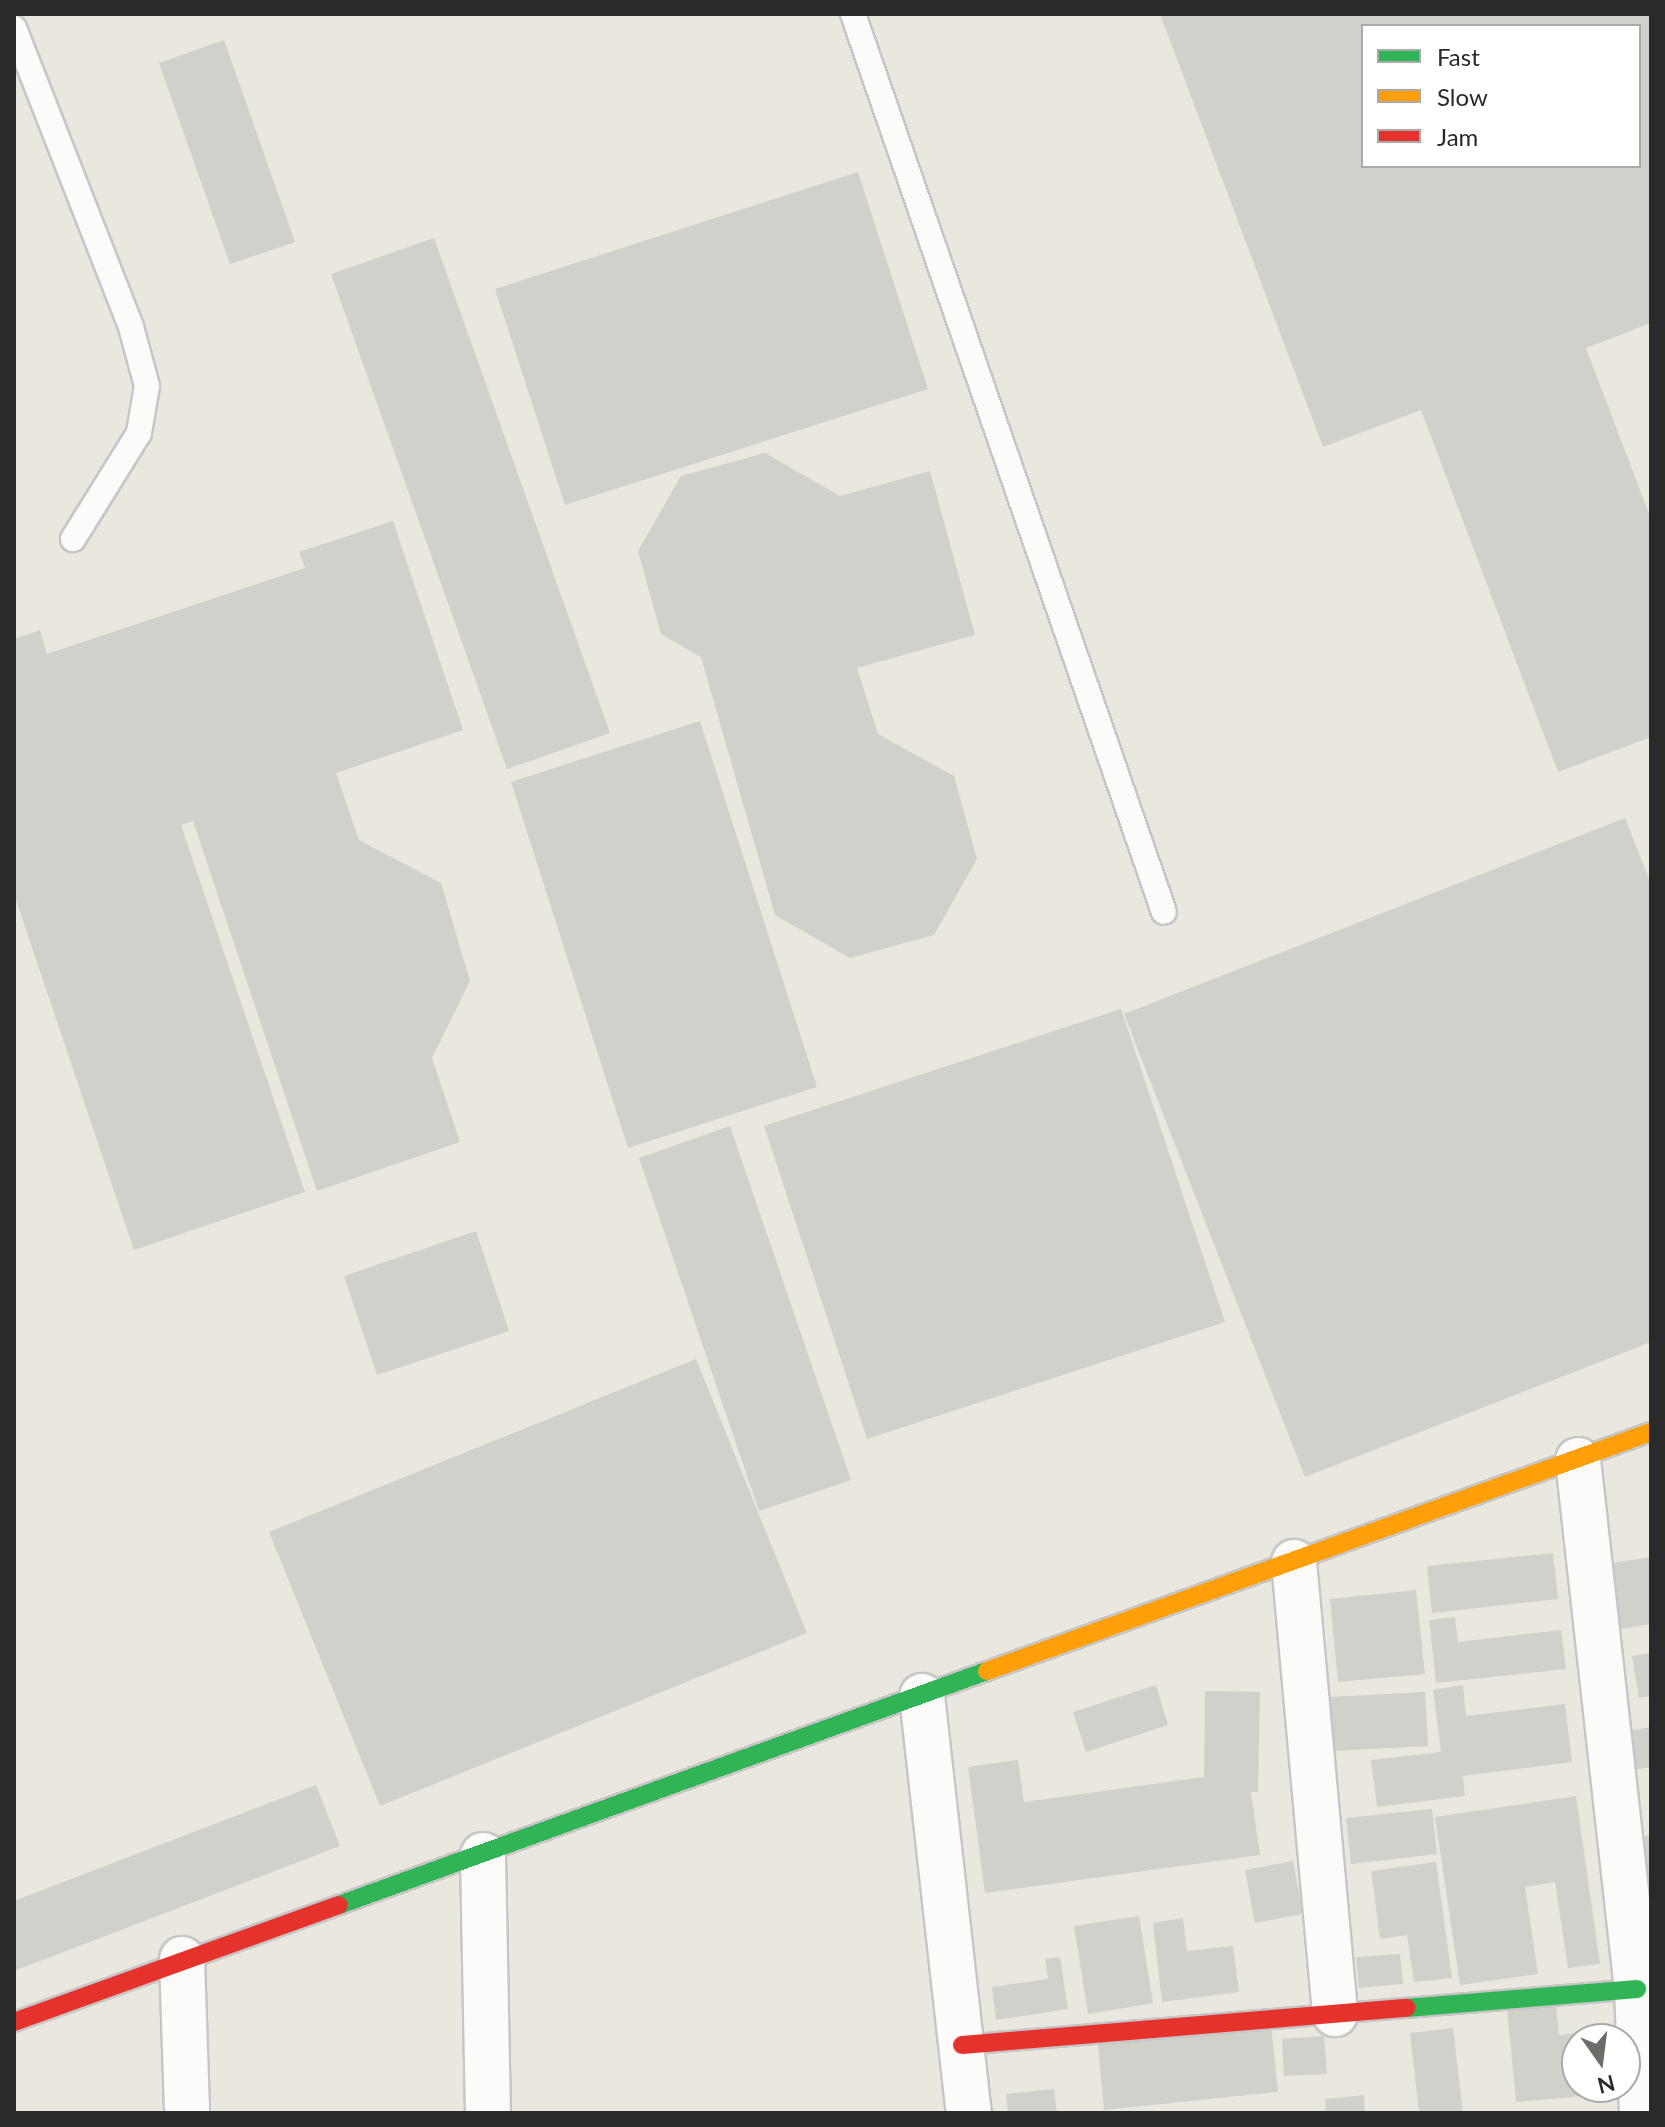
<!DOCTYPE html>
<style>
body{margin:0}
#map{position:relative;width:1665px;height:2127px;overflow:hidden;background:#eae7df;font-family:Lato,sans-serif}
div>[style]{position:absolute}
.building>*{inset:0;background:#d2d0ca}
.roads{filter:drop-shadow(2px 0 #c7c5c5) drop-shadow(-2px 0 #c7c5c5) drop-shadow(0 2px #c7c5c5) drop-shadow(0 -2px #c7c5c5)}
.lane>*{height:24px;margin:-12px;padding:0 12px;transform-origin:12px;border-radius:12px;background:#fcfbfa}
.street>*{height:44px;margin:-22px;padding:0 22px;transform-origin:22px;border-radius:22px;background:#fcfbfa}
.fast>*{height:18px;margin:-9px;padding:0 9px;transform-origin:9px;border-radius:9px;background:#30b455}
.slow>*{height:18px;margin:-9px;padding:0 9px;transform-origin:9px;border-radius:9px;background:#ff9f0a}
.jam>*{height:18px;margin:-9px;padding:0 9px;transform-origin:9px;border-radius:9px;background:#e5322d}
span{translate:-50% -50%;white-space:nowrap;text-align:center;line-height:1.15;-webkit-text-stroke:6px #fff;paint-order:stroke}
.frame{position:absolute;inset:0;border:16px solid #2a2a2a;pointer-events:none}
.legend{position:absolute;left:1361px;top:24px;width:280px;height:144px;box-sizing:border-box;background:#fff;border:2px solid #aaa;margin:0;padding:10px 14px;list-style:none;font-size:24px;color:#2a2a2a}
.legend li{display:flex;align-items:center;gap:16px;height:40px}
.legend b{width:40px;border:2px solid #aaa}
.north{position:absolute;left:1561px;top:2023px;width:80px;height:80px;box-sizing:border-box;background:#fff;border:2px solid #aaa;border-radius:50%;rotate:166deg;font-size:22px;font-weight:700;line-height:32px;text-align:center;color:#2a2a2a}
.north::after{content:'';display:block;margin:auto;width:28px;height:36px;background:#6d6c69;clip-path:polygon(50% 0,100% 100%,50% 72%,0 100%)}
</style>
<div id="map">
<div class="building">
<div style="clip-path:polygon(evenodd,1160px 14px,1651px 14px,1651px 323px,1586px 348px,1651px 519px,1651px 737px,1558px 772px,1421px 410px,1323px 447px,1160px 14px,1363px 26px,1639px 26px,1639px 166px,1363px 166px,1363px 26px)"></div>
<div style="clip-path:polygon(224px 40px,295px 242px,230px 264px,159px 63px)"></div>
<div style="clip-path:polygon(858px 172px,928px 389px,565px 505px,495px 289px)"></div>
<div style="clip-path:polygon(434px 238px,610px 733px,507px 769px,331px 274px)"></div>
<div style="clip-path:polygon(765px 453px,840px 496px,930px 471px,975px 635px,857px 668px,878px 734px,954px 776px,977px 859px,934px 935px,850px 958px,775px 915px,701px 657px,661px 634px,638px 551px,681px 476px)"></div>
<div style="clip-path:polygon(393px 521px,463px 730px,336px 773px,359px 840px,441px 883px,470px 981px,432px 1058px,460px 1142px,317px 1191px,193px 821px,181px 825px,305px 1192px,134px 1250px,14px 894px,14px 639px,40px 630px,47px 654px,305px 568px,299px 552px)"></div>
<div style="clip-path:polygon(700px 721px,817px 1087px,628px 1148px,511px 782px)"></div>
<div style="clip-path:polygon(1625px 818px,1651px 884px,1651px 1342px,1305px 1477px,1124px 1014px)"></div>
<div style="clip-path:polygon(1121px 1009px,1225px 1322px,867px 1439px,764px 1126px)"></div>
<div style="clip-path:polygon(730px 1126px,851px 1480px,759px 1511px,639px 1158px)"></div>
<div style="clip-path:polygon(476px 1231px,509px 1331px,377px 1375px,344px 1276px)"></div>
<div style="clip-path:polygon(696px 1359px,807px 1633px,380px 1806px,269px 1532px)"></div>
<div style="clip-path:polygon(1553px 1553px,1558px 1599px,1432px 1613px,1427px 1566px)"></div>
<div style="clip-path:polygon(1651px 1557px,1651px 1624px,1608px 1631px,1598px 1565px)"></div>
<div style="clip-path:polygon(1416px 1590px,1425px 1674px,1338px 1682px,1330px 1599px)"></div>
<div style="clip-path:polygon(1455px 1617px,1458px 1642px,1561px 1630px,1566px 1669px,1436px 1683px,1429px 1620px)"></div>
<div style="clip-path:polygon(1651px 1653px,1651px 1696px,1639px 1698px,1632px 1656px)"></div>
<div style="clip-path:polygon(1156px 1685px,1168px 1725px,1086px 1752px,1073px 1712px)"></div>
<div style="clip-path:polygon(1463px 1685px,1466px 1716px,1565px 1704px,1572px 1762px,1463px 1776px,1465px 1796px,1377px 1807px,1371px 1760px,1441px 1752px,1433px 1690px)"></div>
<div style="clip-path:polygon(1205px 1691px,1260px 1692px,1258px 1792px,1251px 1792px,1260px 1855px,985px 1893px,968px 1767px,1018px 1760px,1024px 1802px,1204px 1777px)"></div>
<div style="clip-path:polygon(1425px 1692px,1428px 1746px,1332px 1751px,1329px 1697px)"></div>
<div style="clip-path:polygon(1651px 1727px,1651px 1767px,1628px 1771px,1622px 1732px)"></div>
<div style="clip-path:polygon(316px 1785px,340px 1846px,14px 1971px,14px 1901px)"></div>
<div style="clip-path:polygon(1576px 1796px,1600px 1964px,1568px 1968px,1555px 1882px,1525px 1887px,1538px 1974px,1460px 1985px,1435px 1817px)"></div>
<div style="clip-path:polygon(1432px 1809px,1437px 1854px,1351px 1864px,1346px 1818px)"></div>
<div style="clip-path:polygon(1651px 1835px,1651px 1903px,1647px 1903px,1635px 1838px)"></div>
<div style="clip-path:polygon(1293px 1861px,1303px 1914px,1255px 1923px,1245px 1870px)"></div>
<div style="clip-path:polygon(1436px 1862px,1452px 1978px,1414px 1982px,1407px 1935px,1380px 1939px,1371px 1871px)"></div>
<div style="clip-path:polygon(1139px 1916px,1153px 2003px,1088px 2014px,1074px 1926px)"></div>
<div style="clip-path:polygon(1183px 1918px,1187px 1951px,1233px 1946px,1239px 1992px,1162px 2002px,1153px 1923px)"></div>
<div style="clip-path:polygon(1400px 1954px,1403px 1984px,1359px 1988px,1356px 1957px)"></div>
<div style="clip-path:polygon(1060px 1957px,1068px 2009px,996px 2020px,992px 1987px,1048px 1979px,1045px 1959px)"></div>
<div style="clip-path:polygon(1556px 2004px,1559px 2035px,1600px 2031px,1600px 2039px,1577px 2039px,1577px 2087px,1605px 2087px,1606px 2094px,1516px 2102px,1507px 2008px)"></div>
<div style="clip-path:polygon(1271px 2025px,1278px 2092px,1104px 2110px,1098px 2044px)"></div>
<div style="clip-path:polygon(1453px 2028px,1463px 2113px,1419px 2113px,1410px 2033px)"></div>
<div style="clip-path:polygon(1324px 2036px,1327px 2074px,1284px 2076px,1282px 2039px)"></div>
<div style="clip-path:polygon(1054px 2089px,1057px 2113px,1008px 2113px,1006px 2094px)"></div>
<div style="clip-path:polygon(1364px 2095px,1365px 2113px,1326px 2113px,1325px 2099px)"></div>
</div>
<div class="roads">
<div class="lane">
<div style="left:853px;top:14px;width:950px;rotate:70.9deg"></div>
<div style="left:14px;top:28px;width:321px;rotate:68.6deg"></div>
<div style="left:131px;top:327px;width:61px;rotate:74.8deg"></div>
<div style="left:147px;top:386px;width:48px;rotate:99.7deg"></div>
<div style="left:139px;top:433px;width:125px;rotate:121.9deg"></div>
</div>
<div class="street">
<div style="left:1578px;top:1460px;width:532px;rotate:83.64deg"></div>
<div style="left:1637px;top:1989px;width:124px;rotate:87.7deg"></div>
<div style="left:1294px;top:1562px;width:454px;rotate:84.8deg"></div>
<div style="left:922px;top:1696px;width:420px;rotate:83.6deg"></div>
<div style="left:483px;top:1855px;width:258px;rotate:88.9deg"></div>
<div style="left:182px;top:1959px;width:154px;rotate:88.1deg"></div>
</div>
<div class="fast">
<div style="left:339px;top:1905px;width:689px;rotate:-19.86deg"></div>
<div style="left:1406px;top:2008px;width:232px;rotate:-4.7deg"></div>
</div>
<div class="slow">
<div style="left:987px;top:1671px;width:706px;rotate:-19.8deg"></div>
</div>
<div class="jam">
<div style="left:14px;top:2022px;width:345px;rotate:-19.8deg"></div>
<div style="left:962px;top:2045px;width:446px;rotate:-4.8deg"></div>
</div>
</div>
<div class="frame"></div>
<ul class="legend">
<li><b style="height:10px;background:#30b455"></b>Fast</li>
<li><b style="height:10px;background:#ff9f0a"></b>Slow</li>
<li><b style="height:10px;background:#e5322d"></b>Jam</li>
</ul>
<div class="north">N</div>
</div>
